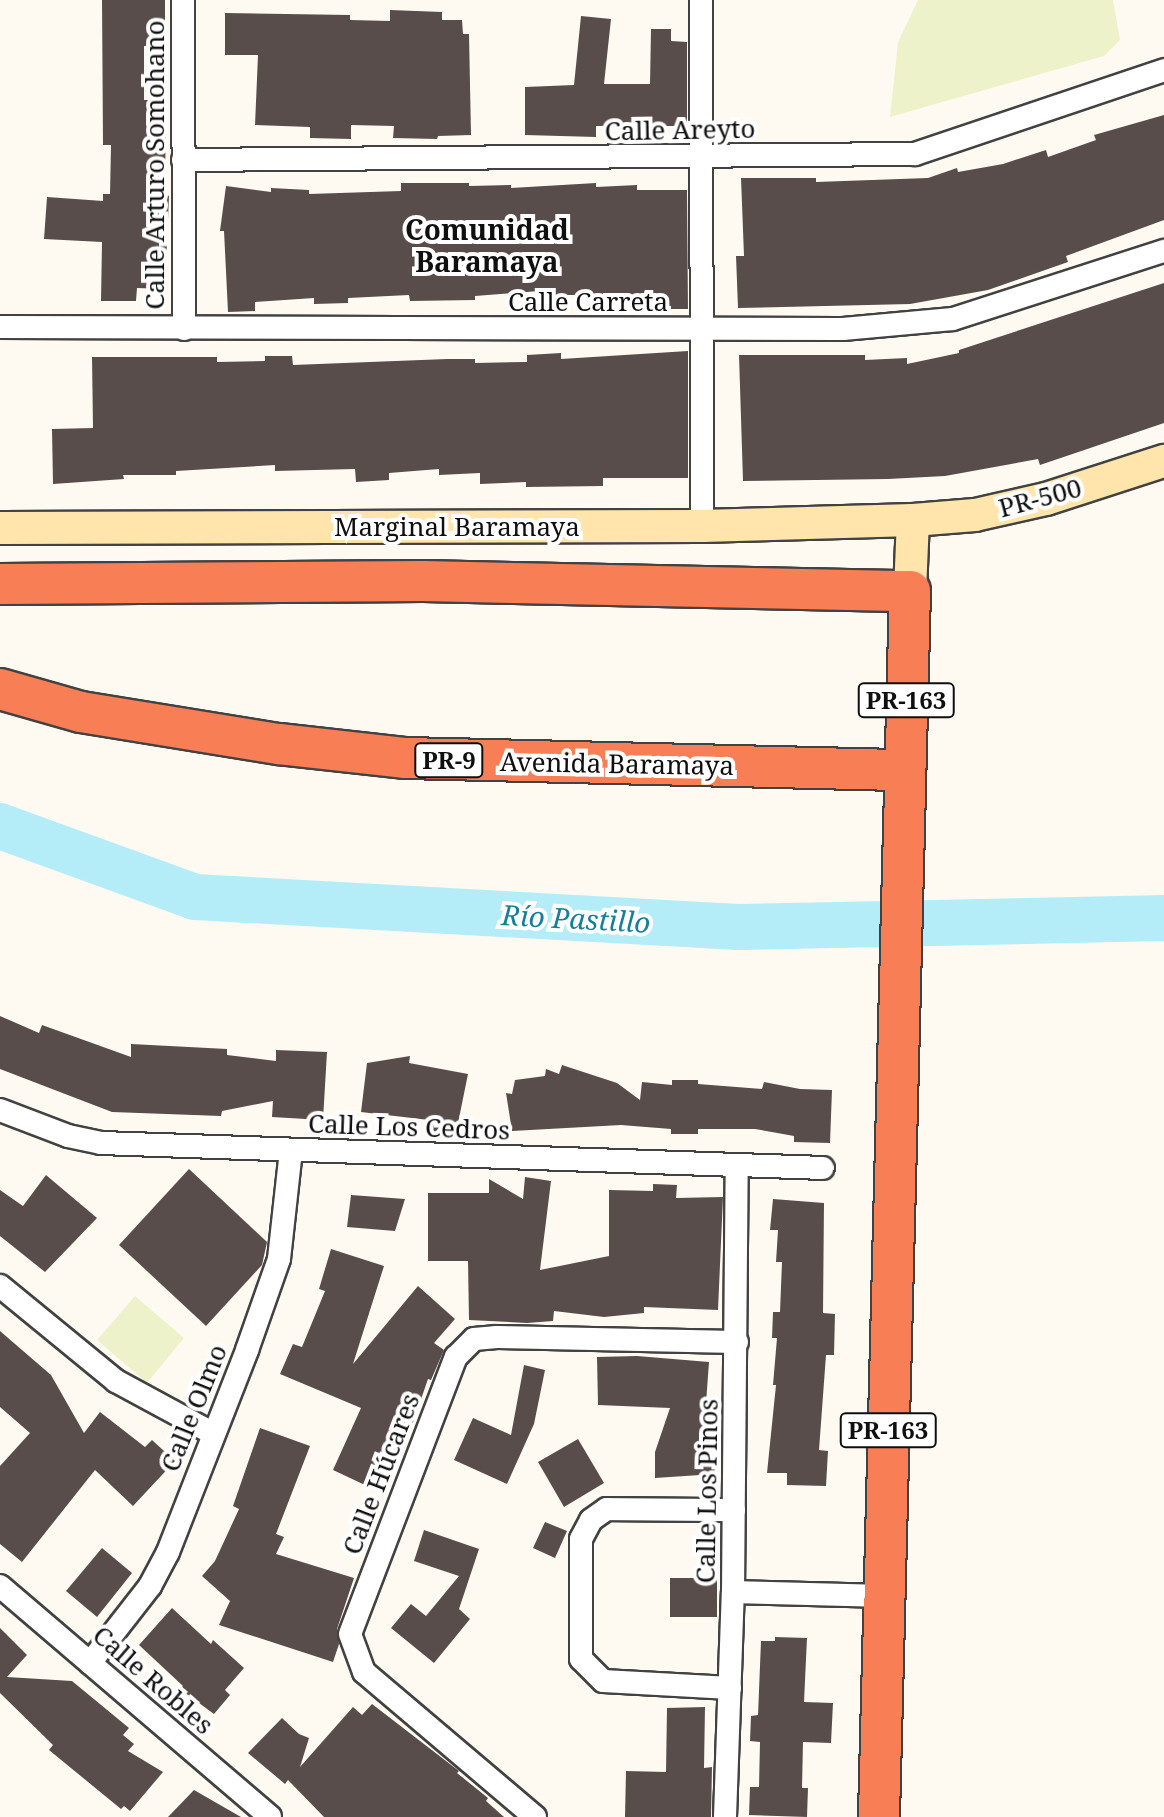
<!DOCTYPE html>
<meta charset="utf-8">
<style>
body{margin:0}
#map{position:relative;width:1164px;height:1817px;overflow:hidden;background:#fffaf1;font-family:"Noto Serif",serif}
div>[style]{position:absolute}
.pitch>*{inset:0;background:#edf2cb}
.river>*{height:46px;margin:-23px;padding:0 23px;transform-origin:23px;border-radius:23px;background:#b4edf8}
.building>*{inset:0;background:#584d4b}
.roads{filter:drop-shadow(2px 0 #424242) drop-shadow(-2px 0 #424242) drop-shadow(0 2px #424242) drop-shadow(0 -2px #424242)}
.street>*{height:22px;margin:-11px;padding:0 11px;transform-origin:11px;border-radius:11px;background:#fff}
.secondary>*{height:32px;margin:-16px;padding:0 16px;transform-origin:16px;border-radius:16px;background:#ffe5ac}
.highway>*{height:40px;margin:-20px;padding:0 20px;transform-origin:20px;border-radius:20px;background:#f87e56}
span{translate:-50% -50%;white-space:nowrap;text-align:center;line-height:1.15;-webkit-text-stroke:8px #fff;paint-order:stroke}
.shield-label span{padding:2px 6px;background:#fff;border:2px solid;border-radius:6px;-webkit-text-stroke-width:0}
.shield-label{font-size:24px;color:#0f0f0f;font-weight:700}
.street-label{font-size:26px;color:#0f0f0f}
.neighbourhood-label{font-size:28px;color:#0f0f0f;font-weight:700}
.water-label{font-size:28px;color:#147f9f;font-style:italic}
</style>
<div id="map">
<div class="pitch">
<div style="clip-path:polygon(918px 0,1113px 0,1120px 40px,1104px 56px,890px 117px,898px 42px)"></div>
<div style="clip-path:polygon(135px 1296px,184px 1338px,147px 1383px,97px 1340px)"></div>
</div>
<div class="river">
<div style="left:0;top:826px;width:208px;rotate:20deg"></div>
<div style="left:195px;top:897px;width:544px;rotate:3.16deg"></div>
<div style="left:738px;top:927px;width:426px;rotate:-1.2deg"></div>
</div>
<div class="building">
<div style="clip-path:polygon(102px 0,165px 0,165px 46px,144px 46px,144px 100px,166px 100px,165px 194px,169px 196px,165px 289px,137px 288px,136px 301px,101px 301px,102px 242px,44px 239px,47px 197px,103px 201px,103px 194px,110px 194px,111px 145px,103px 145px)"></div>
<div style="clip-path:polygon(390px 10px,442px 12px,442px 20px,462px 20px,463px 34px,469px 34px,471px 135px,438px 136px,437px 139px,393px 138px,394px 126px,351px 125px,351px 139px,310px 138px,310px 127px,255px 125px,258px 55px,225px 55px,225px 13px,350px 15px,350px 20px,390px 21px)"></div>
<div style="clip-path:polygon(581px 16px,611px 19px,604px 84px,650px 84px,651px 29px,671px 29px,671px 41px,687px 42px,687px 126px,596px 126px,596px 137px,525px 135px,525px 87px,574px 85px)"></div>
<div style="clip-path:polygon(1164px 115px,1164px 220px,1066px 256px,1068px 262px,988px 290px,910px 304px,738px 308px,736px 256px,744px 256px,741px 178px,816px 178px,816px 182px,928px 178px,957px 168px,958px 172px,1003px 164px,1046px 150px,1048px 157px,1096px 140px,1094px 135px)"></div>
<div style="clip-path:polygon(401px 183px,469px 183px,469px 186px,511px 185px,511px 188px,596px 183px,596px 187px,637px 185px,637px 190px,687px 190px,688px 309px,654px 309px,654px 301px,617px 301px,617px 295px,551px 295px,551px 290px,475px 296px,475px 300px,410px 301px,409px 295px,348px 298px,348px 303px,314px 304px,314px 298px,255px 302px,255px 311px,228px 312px,224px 231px,220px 231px,226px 186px,271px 192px,271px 188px,309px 190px,309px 194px,401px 191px)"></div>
<div style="clip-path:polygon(1164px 283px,1164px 423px,1040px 465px,1038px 459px,945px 476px,888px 479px,743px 481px,739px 355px,865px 355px,865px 360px,907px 358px,907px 364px,959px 353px,959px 350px)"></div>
<div style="clip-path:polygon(688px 351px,688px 478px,603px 478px,603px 486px,526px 487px,526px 482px,480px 484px,480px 473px,439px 475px,439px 469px,389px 473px,389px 480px,356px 482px,355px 469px,275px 471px,275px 465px,176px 471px,176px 475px,123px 475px,124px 479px,53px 484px,52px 429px,93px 428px,92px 357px,217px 357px,217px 362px,265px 361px,265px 356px,292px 356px,293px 365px,447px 359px,475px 359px,475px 363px,527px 362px,527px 355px,561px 353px,561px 359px)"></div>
<div style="clip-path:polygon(0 1016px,39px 1033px,42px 1025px,131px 1057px,131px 1044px,227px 1049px,227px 1055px,276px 1061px,276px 1050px,327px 1052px,323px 1120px,272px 1117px,273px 1101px,222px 1111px,221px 1116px,112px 1112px,0 1069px)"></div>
<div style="clip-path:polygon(410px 1056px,409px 1063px,468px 1074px,456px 1133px,429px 1134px,429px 1120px,361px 1112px,367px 1063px)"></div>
<div style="clip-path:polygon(562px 1065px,617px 1083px,640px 1100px,642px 1082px,672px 1085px,672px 1080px,698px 1080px,698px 1084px,762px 1089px,764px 1082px,800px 1089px,832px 1090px,830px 1143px,794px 1142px,794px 1136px,755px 1129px,698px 1129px,698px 1134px,671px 1134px,671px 1129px,621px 1125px,512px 1131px,506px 1093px,512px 1094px,515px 1080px,545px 1076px,546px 1069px,559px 1074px)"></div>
<div style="clip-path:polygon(189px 1169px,267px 1242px,262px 1265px,206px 1326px,119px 1245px)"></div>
<div style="clip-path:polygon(46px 1175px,97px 1218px,45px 1272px,0 1236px,0 1190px,23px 1206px)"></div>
<div style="clip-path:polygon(525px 1177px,551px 1181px,540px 1270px,609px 1256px,609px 1190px,653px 1191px,653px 1184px,677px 1185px,676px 1198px,723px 1197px,718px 1310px,644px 1307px,644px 1313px,604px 1317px,554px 1311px,553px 1321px,527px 1323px,469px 1320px,468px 1261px,428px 1261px,428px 1193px,489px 1193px,489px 1179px,523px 1199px)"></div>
<div style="clip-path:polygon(351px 1195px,405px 1199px,395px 1231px,347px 1227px)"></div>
<div style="clip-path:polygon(773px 1199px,824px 1203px,823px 1313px,835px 1314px,834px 1355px,826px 1355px,819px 1450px,828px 1451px,826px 1486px,787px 1485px,787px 1473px,767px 1473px,776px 1385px,773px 1385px,777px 1338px,772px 1338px,773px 1312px,780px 1312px,782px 1262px,776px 1262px,778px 1230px,770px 1230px)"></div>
<div style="clip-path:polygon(331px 1249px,384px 1266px,353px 1364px,418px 1286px,455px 1319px,434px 1343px,444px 1350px,431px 1380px,428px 1379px,408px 1437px,382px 1493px,333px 1470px,361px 1408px,280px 1374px,293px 1344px,302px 1347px,325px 1291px,319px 1289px)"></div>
<div style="clip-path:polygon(0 1331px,51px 1375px,84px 1433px,100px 1412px,145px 1447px,152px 1440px,175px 1461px,133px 1506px,95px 1470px,22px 1562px,0 1544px,0 1466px,30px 1433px,0 1407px)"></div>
<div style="clip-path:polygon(637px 1356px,709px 1362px,704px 1431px,711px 1430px,715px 1474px,655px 1478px,655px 1452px,670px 1408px,598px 1405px,597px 1357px)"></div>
<div style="clip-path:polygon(524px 1365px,545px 1370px,534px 1424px,507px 1484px,454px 1460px,473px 1418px,511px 1435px)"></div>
<div style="clip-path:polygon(260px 1428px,310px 1446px,276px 1534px,284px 1537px,276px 1554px,354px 1578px,337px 1629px,339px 1644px,333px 1662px,219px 1625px,230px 1601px,202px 1576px,215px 1561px,239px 1509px,233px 1506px)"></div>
<div style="clip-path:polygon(578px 1439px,604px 1483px,564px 1507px,538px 1462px)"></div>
<div style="clip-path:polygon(545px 1522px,567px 1531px,555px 1558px,533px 1548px)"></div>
<div style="clip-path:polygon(424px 1530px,479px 1549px,459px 1609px,470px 1619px,434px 1663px,391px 1628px,411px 1604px,426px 1616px,459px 1576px,414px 1561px)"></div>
<div style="clip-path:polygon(102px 1548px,132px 1573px,97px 1617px,66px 1591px)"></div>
<div style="clip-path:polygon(670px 1578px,717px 1578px,717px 1617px,670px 1617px)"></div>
<div style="clip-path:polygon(172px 1608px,211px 1644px,213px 1640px,244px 1668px,225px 1690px,230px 1695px,214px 1714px,180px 1689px,183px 1686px,139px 1645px)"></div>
<div style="clip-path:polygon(0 1628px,27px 1655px,7px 1677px,72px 1681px,129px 1728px,123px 1735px,134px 1744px,128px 1751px,163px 1772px,130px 1811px,124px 1806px,121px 1809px,49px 1750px,53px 1745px,0 1693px)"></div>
<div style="clip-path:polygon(775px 1637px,807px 1638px,804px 1702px,833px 1703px,831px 1743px,803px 1742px,802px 1788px,808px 1788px,807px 1817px,749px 1815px,750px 1787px,759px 1787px,760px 1742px,750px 1741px,751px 1716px,758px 1715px,761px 1641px,775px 1641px)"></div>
<div style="clip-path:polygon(372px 1704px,459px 1771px,457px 1773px,488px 1798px,486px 1801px,504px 1817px,324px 1817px,288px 1780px,285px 1784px,248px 1753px,282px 1718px,299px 1734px,309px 1738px,300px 1767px,353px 1707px,362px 1715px)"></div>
<div style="clip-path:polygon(705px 1707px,704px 1768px,712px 1767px,711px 1817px,625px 1817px,626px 1771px,666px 1772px,667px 1708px)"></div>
<div style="clip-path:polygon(194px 1790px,241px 1817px,168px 1817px)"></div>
</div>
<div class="roads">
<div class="street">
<div style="left:183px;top:0;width:329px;rotate:89.8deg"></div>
<div style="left:701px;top:0;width:526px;rotate:89.89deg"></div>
<div style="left:183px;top:160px;width:732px;rotate:-0.47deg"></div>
<div style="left:915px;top:154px;width:263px;rotate:-18.6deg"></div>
<div style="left:0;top:327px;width:843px;rotate:0.14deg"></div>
<div style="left:843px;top:329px;width:110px;rotate:-5.2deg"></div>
<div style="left:953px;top:319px;width:222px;rotate:-17.9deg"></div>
<div style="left:0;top:1110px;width:73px;rotate:20.9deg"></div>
<div style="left:68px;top:1136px;width:34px;rotate:12deg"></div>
<div style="left:101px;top:1143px;width:722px;rotate:1.98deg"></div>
<div style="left:0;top:1286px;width:150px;rotate:39.3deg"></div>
<div style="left:116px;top:1381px;width:109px;rotate:28.4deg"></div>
<div style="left:0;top:1586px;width:355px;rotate:40.5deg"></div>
<div style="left:733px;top:1592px;width:151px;rotate:1.5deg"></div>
<div style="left:90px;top:1663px;width:98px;rotate:-52.1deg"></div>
<div style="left:150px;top:1586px;width:38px;rotate:-62deg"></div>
<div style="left:168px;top:1552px;width:217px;rotate:-68.6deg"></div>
<div style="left:247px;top:1350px;width:96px;rotate:-70.6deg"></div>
<div style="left:279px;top:1259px;width:109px;rotate:-83.7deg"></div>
<div style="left:730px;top:1688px;width:127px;rotate:-176.8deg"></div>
<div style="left:603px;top:1681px;width:31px;rotate:-135deg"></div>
<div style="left:581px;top:1659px;width:120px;rotate:-90deg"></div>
<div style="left:581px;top:1539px;width:21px;rotate:-62deg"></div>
<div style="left:591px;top:1520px;width:19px;rotate:-35deg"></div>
<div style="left:607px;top:1509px;width:127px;rotate:0.5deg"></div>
<div style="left:535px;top:1817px;width:224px;rotate:-139.7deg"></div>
<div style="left:364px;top:1672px;width:40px;rotate:-110.2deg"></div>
<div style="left:350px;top:1634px;width:297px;rotate:-69.1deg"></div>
<div style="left:456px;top:1357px;width:25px;rotate:-45deg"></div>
<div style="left:474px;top:1339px;width:23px;rotate:-5deg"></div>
<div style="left:497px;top:1337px;width:240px;rotate:1.2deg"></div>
<div style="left:725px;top:1817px;width:225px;rotate:-88deg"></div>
<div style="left:733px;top:1592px;width:426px;rotate:-89.5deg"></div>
</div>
<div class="secondary">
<div style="left:0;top:528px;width:702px;rotate:-0.16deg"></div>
<div style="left:702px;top:526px;width:211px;rotate:-1.6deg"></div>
<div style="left:913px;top:520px;width:62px;rotate:-4.6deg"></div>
<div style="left:975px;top:515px;width:73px;rotate:-12.7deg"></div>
<div style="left:1046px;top:499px;width:124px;rotate:-17.9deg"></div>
<div style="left:910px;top:591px;width:71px;rotate:-87.6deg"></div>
</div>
<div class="highway">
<div style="left:0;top:584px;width:423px;rotate:-0.4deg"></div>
<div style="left:423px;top:581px;width:487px;rotate:1.2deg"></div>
<div style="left:910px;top:591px;width:1226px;rotate:91.45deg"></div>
<div style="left:0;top:689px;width:84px;rotate:15.9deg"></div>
<div style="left:81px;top:712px;width:201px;rotate:9.2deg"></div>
<div style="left:279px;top:744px;width:128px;rotate:6.3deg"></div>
<div style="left:406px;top:758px;width:498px;rotate:1.4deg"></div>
</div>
</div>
<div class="shield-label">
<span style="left:906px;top:700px">PR-163</span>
<span style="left:449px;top:760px">PR-9</span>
<span style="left:888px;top:1430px">PR-163</span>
</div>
<div class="street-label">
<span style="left:680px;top:130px;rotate:-1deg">Calle Areyto</span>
<span style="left:155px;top:165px;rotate:-90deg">Calle Arturo Somohano</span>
<span style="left:588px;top:302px">Calle Carreta</span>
<span style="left:1040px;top:498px;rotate:-15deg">PR-500</span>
<span style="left:457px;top:527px">Marginal Baramaya</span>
<span style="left:617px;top:764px;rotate:1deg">Avenida Baramaya</span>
<span style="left:409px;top:1127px;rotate:2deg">Calle Los Cedros</span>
<span style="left:194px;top:1408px;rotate:-68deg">Calle Olmo</span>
<span style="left:381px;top:1474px;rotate:-69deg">Calle Húcares</span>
<span style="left:707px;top:1491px;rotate:-89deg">Calle Los Pinos</span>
<span style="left:153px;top:1680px;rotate:41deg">Calle Robles</span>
</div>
<div class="neighbourhood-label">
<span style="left:487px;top:245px">Comunidad<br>Baramaya</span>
</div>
<div class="water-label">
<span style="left:576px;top:918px;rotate:3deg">Río Pastillo</span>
</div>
</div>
